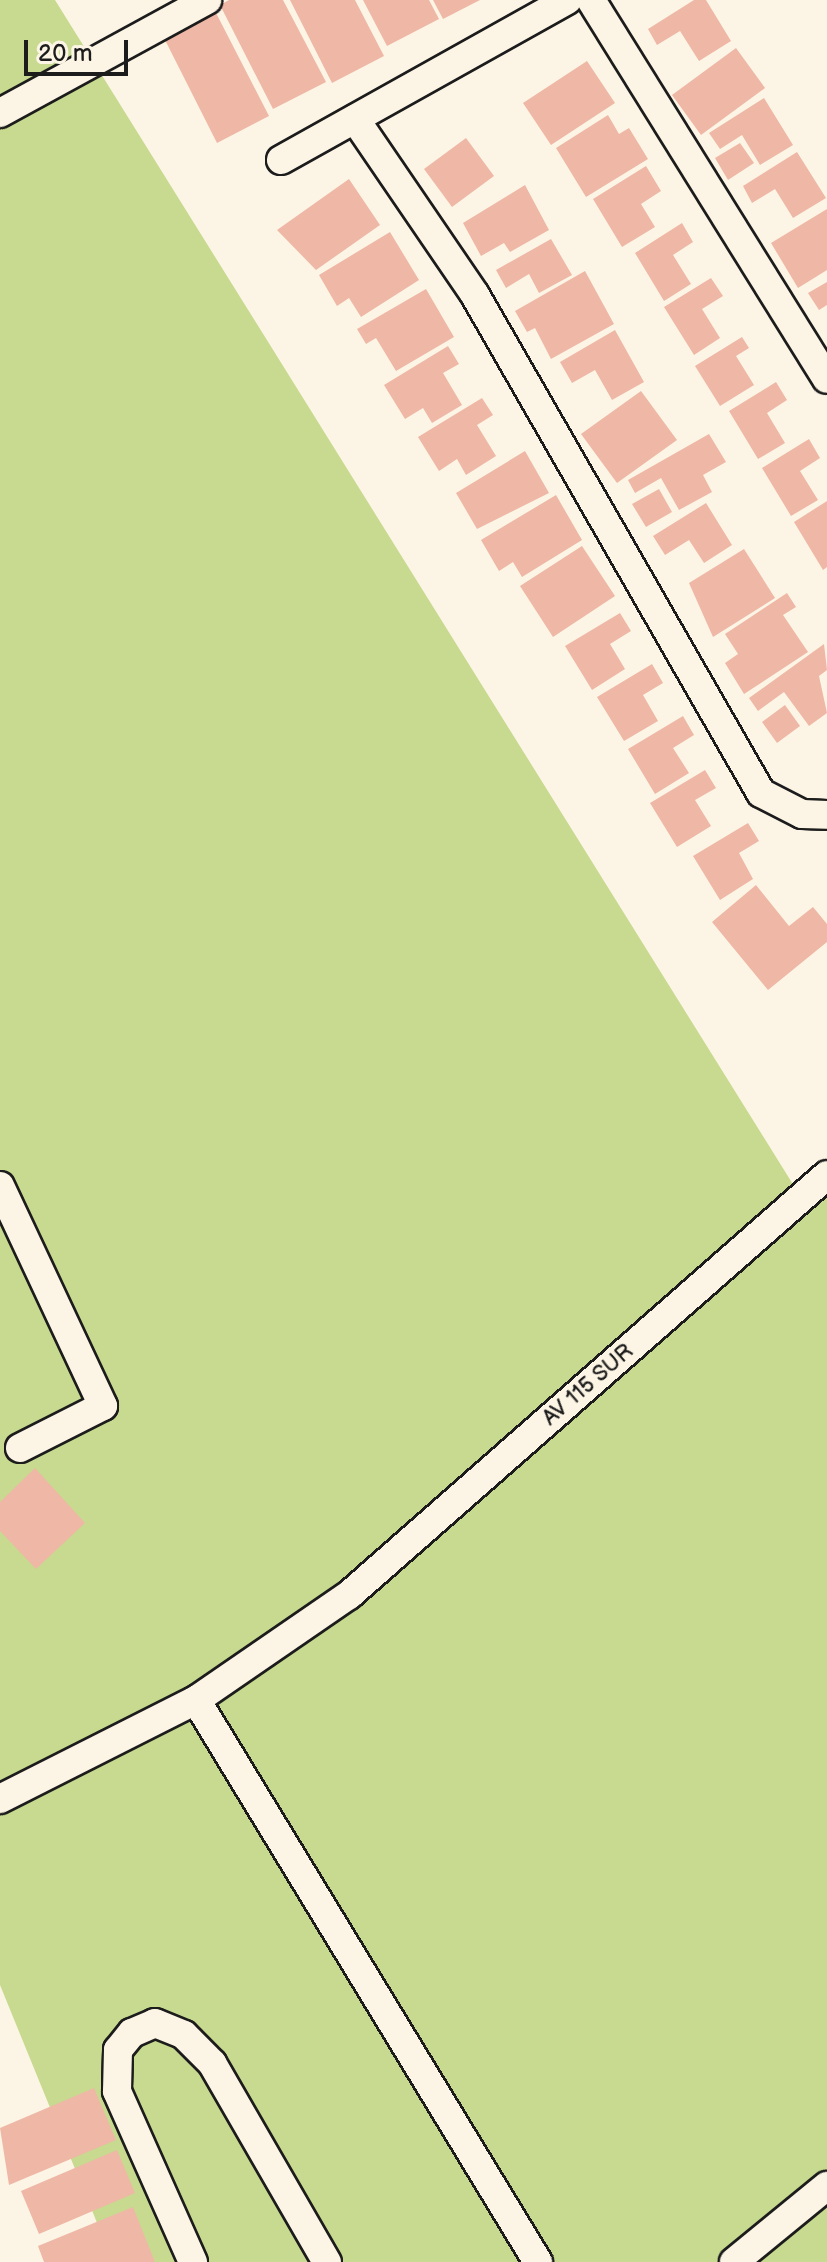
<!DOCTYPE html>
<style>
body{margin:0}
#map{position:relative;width:827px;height:2262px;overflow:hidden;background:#fcf5e5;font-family:"Balsamiq Sans",sans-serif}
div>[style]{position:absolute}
.green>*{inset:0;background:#c7da8f}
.building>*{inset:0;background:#efb7a5}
.roads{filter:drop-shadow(2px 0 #1c1c1c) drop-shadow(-2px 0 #1c1c1c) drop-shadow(0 2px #1c1c1c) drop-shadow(0 -2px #1c1c1c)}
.minor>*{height:28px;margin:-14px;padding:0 14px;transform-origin:14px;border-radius:14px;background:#fcf5e5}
span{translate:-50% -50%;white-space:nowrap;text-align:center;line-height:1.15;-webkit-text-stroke:6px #fcf5e5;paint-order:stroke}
.street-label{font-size:22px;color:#1c1c1c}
.scale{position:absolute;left:24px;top:40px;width:104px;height:36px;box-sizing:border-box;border:4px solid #1c1c1c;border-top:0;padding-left:10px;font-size:24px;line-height:28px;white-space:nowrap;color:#1c1c1c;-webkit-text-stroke:6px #fcf5e5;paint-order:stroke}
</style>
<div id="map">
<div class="green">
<div style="clip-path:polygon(0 0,55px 0,799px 1194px,827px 1173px,827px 2262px,113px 2262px,0 1985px)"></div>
</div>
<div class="building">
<div style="clip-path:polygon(229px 0,283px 0,326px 82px,273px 109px,220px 5px)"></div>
<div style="clip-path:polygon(290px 0,355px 0,384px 56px,332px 83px)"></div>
<div style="clip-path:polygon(363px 0,429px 0,439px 19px,387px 46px)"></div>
<div style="clip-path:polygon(433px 0,480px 0,443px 19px)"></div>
<div style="clip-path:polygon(694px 0,706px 0,731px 41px,699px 61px,680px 31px,657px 45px,648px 29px)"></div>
<div style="clip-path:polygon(215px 11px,269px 116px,217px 143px,164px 38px)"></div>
<div style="clip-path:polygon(736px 48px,765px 88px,701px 135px,672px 95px)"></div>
<div style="clip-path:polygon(587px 61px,615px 103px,551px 145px,523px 103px)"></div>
<div style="clip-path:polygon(764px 98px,793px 145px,760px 165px,742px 135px,720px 149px,709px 133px)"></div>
<div style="clip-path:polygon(608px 115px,619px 134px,629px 128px,648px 159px,586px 197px,556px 148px)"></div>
<div style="clip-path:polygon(466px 138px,494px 176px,452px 207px,424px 169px)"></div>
<div style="clip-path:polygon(740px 143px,754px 163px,728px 180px,715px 158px)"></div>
<div style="clip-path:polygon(797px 152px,826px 198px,793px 218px,775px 189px,752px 203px,743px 186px)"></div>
<div style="clip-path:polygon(646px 166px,661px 191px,641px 204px,655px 227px,622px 247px,593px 199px)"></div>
<div style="clip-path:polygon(349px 179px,380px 225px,316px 270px,277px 230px)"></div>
<div style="clip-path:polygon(525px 185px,549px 230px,510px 252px,504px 243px,481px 256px,463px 223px)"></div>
<div style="clip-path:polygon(827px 209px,827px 270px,798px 288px,771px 243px)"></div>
<div style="clip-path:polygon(682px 223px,693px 242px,673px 255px,691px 284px,664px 301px,635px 253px)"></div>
<div style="clip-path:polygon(390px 232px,419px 280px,361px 317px,349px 298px,337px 306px,319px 275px)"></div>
<div style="clip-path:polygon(551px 239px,572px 275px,539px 293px,529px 274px,506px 288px,496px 270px)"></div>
<div style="clip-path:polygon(585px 271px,614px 324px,551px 359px,535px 328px,527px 332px,515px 311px)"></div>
<div style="clip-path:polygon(711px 278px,723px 296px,702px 309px,720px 338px,694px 355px,664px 307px)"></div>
<div style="clip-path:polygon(827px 282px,827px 305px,819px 310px,808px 293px)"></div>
<div style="clip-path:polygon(426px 289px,454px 337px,396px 371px,376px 338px,366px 344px,357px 329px)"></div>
<div style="clip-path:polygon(615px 330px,644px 382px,612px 400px,595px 370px,572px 383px,560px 362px)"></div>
<div style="clip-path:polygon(742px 337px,749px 348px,736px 356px,754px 385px,720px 406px,695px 366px)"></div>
<div style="clip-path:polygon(448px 346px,459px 364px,443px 373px,462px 405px,432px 423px,423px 408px,405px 419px,384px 385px)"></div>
<div style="clip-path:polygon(776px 382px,787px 400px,767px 413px,785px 443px,758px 459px,729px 411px)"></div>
<div style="clip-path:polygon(641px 391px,677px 440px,617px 483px,581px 434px)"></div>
<div style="clip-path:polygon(482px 398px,493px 415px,477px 425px,496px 456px,466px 475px,457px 459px,439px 471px,418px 437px)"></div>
<div style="clip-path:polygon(709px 434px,726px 462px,703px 475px,712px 492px,679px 510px,661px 478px,635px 493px,628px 480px)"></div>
<div style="clip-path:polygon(809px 439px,820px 458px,800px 471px,818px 500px,791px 516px,762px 468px)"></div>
<div style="clip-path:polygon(525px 451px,549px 493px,477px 529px,456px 493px)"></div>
<div style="clip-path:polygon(659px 489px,672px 512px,646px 527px,632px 504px)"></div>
<div style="clip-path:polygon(556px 495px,582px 540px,522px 577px,513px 562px,499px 571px,481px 540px)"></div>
<div style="clip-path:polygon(827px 501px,827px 567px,823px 570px,794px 522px)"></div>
<div style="clip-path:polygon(706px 503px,732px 545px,704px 563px,689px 540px,665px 555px,653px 536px)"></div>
<div style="clip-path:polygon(582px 546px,615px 596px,553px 637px,520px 586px)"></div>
<div style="clip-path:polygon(744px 549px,775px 598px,713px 637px,689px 583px)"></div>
<div style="clip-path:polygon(787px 593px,796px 607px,783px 615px,808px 652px,744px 694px,725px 663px,738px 654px,725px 634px)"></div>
<div style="clip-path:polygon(620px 613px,631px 631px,610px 644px,625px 669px,592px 690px,565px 646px)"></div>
<div style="clip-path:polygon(824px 644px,827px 670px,819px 676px,827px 713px,809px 726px,784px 692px,758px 711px,749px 698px)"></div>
<div style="clip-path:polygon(652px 664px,663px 683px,643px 695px,658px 721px,624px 741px,597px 697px)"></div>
<div style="clip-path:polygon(785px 705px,800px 726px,777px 743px,762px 722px)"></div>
<div style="clip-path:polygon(683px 716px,694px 735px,673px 748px,689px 773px,655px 794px,628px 749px)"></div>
<div style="clip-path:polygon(705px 770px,716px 788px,695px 800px,711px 826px,677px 847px,650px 803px)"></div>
<div style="clip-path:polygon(748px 823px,759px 841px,739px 853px,753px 879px,720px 900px,693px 856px)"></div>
<div style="clip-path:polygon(756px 885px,789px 926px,813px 907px,827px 924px,827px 942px,768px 990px,712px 922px)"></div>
<div style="clip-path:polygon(35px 1468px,85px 1523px,36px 1569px,0 1531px,0 1502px)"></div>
<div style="clip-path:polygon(94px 2088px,116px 2140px,9px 2185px,0 2128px)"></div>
<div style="clip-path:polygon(117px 2150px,135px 2193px,39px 2234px,21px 2191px)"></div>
<div style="clip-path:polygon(133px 2207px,155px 2262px,44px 2262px,38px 2246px)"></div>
</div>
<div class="roads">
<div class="minor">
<div style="left:591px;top:0;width:446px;rotate:58.1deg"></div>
<div style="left:0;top:113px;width:236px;rotate:-28.6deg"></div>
<div style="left:355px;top:119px;width:213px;rotate:55.7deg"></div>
<div style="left:475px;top:295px;width:574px;rotate:60.13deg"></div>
<div style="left:761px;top:793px;width:46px;rotate:27.1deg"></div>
<div style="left:802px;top:814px;width:25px;rotate:2deg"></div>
<div style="left:281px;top:160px;width:328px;rotate:-29.2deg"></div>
<div style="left:0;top:1186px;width:243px;rotate:64.9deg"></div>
<div style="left:103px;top:1406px;width:93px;rotate:153.2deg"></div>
<div style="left:196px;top:1700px;width:658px;rotate:58.68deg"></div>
<div style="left:0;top:1799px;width:220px;rotate:-26.8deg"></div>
<div style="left:196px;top:1700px;width:186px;rotate:-34.5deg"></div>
<div style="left:349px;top:1595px;width:636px;rotate:-41.3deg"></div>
<div style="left:193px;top:2262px;width:187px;rotate:-114deg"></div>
<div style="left:117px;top:2091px;width:41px;rotate:-88.6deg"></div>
<div style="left:118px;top:2050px;width:22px;rotate:-51deg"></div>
<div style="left:132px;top:2033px;width:25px;rotate:-23deg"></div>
<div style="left:155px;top:2023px;width:31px;rotate:22deg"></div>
<div style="left:184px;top:2035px;width:40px;rotate:45deg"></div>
<div style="left:212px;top:2063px;width:230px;rotate:60deg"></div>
<div style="left:734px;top:2262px;width:120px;rotate:-39.3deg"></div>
</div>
</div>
<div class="street-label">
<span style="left:588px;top:1385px;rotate:-41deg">AV 115 SUR</span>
</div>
<div class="scale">20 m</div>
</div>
